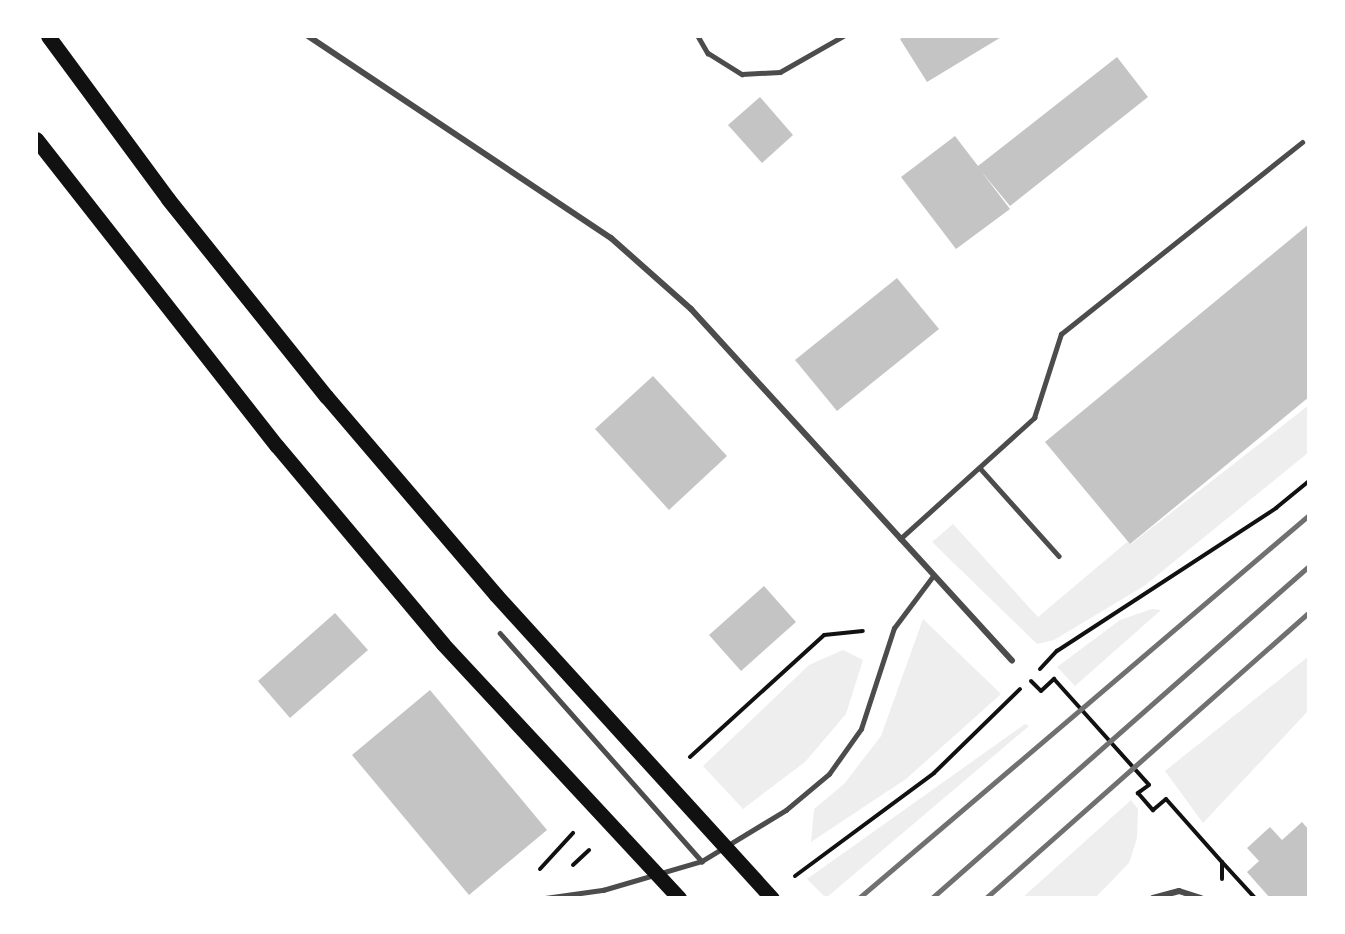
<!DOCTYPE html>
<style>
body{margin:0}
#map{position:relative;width:1345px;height:934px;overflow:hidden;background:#fff;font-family:"Archivo Narrow",sans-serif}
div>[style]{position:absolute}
.green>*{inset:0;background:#eee}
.building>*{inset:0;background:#c4c4c4}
.path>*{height:4px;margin:-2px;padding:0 2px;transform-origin:2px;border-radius:2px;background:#111}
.service>*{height:4.5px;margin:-2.25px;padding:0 2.25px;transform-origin:2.25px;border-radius:2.25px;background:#4c4c4c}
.minor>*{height:6px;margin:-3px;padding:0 3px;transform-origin:3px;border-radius:3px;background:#4c4c4c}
.primary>*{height:15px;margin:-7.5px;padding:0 7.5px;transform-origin:7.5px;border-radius:7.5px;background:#111}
.rail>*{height:4.5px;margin:-2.25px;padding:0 2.25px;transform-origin:2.25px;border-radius:2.25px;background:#707070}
span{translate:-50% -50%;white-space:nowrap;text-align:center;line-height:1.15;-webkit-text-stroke:5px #fff;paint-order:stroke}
.frame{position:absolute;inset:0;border:38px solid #fff;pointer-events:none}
</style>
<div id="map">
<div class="green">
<div style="clip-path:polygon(1309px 405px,1309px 452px,1144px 586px,1054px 640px,1037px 644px,932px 542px,953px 524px,1038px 617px,1127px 542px,1131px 544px)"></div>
<div style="clip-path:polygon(1152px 609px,1161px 610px,1075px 686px,1057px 667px,1120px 620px)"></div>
<div style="clip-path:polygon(923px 619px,1001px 694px,906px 779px,811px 842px,814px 809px,844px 784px,881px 736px)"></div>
<div style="clip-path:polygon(843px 650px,863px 660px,846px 714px,805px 762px,743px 809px,703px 766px,809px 665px)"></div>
<div style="clip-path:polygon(1309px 656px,1309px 710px,1203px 823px,1165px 771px)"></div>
<div style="clip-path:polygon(1025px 724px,1029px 726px,826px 898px,807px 879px)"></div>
<div style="clip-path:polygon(1131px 800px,1138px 809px,1137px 838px,1129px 863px,1095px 898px,1022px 898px)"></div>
</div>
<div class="building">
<div style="clip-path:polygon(905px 36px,1003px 36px,927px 82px,900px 39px)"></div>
<div style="clip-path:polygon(1117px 57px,1148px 97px,1010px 206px,981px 171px,1010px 209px,956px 249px,901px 177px,955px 136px,978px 166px)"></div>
<div style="clip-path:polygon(760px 97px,793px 135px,762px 163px,728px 125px)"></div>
<div style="clip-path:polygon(1309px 224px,1309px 397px,1130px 544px,1045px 442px)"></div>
<div style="clip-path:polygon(897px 278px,939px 329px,837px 411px,795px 360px)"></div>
<div style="clip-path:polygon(653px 376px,727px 456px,669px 510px,595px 429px)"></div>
<div style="clip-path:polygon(764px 586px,796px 622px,741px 671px,709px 635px)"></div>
<div style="clip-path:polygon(335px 613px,368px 650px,290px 718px,258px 681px)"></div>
<div style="clip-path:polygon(430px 690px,547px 830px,469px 895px,352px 755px)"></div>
<div style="clip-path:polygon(1302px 822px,1309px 830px,1309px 898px,1270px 898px,1247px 872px,1259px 861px,1247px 848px,1270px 827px,1282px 840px)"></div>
</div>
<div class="path">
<div style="left:1040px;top:669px;width:25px;rotate:-47deg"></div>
<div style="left:1057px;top:651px;width:262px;rotate:-33.1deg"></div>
<div style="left:1276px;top:508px;width:43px;rotate:-39.3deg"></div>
<div style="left:1031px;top:681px;width:14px;rotate:45deg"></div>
<div style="left:1041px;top:691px;width:18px;rotate:-43deg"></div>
<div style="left:1054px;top:679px;width:142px;rotate:48.1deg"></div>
<div style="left:1149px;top:785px;width:14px;rotate:144deg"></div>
<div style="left:1138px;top:793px;width:23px;rotate:49deg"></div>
<div style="left:1153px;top:810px;width:17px;rotate:-40deg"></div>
<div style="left:1166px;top:799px;width:84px;rotate:48.4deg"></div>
<div style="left:1222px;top:862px;width:17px;rotate:90deg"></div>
<div style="left:690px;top:757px;width:181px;rotate:-42.3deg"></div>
<div style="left:824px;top:635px;width:39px;rotate:-6deg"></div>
<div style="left:1222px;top:862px;width:49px;rotate:47.5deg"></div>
<div style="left:573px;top:865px;width:22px;rotate:-43deg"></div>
<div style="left:540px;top:869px;width:49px;rotate:-47.5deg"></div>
<div style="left:795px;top:876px;width:173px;rotate:-36.5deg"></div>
<div style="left:934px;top:773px;width:120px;rotate:-44.3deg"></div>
</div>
<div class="service">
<div style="left:698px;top:36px;width:20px;rotate:60deg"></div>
<div style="left:708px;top:53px;width:40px;rotate:32deg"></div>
<div style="left:742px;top:74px;width:38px;rotate:-3deg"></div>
<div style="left:780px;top:72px;width:73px;rotate:-29.7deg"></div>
<div style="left:980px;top:468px;width:118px;rotate:48.1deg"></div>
<div style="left:900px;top:539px;width:181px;rotate:-42.1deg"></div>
<div style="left:1034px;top:418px;width:88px;rotate:-72.2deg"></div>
<div style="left:1061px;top:334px;width:308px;rotate:-38.5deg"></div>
<div style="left:500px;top:633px;width:305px;rotate:48.5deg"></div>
<div style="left:545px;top:898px;width:59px;rotate:-7.9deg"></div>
<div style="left:603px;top:890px;width:103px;rotate:-16.3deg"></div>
<div style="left:702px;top:861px;width:98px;rotate:-31.3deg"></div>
<div style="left:786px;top:810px;width:56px;rotate:-39.9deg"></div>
<div style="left:829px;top:774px;width:55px;rotate:-54.6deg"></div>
<div style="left:861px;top:729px;width:106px;rotate:-71.9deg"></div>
<div style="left:894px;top:628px;width:65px;rotate:-53.1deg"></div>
</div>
<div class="minor">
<div style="left:308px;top:36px;width:364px;rotate:33.7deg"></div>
<div style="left:611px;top:238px;width:107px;rotate:41.6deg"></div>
<div style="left:691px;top:309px;width:476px;rotate:47.6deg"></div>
<div style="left:1153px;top:898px;width:27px;rotate:-15deg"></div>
<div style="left:1179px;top:891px;width:23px;rotate:18deg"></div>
</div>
<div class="primary">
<div style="left:48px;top:36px;width:202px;rotate:53.6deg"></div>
<div style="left:168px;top:199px;width:253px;rotate:51.3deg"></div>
<div style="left:326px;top:396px;width:262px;rotate:49.5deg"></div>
<div style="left:496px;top:595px;width:410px;rotate:47.7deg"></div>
<div style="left:36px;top:139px;width:390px;rotate:51.9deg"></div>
<div style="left:277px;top:446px;width:258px;rotate:50deg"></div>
<div style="left:443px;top:644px;width:347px;rotate:47.1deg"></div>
</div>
<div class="rail">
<div style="left:859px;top:898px;width:591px;rotate:-40.4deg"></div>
<div style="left:932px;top:898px;width:502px;rotate:-41.37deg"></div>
<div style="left:986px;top:898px;width:431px;rotate:-41.5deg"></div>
</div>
<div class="frame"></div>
</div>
